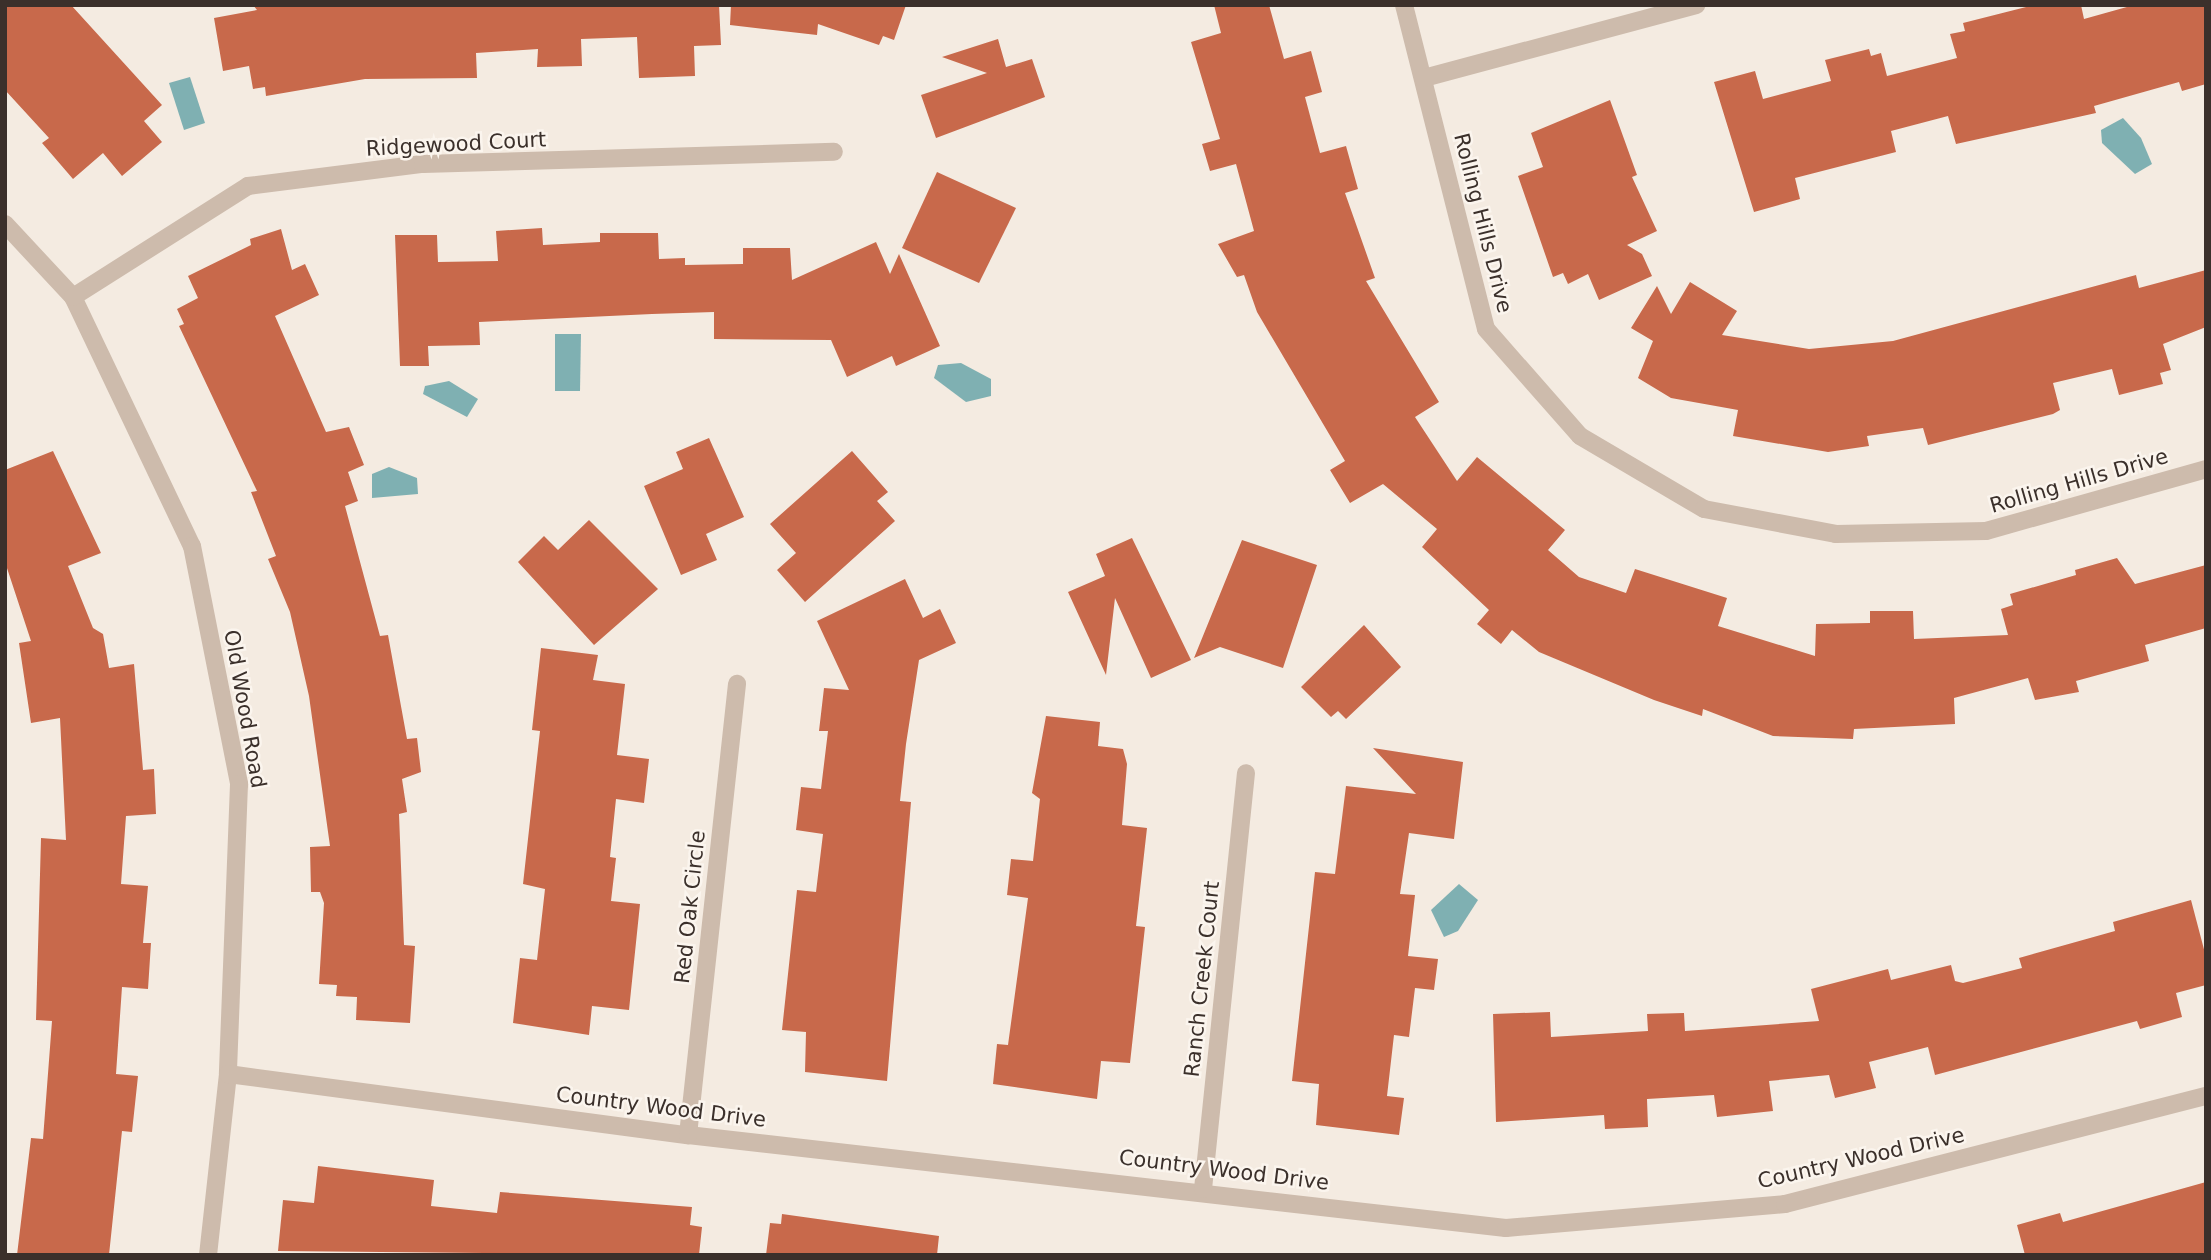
<!DOCTYPE html>
<style>
body{margin:0}
#map{position:relative;width:2211px;height:1260px;overflow:hidden;background:#f4ebe1;font-family:"DejaVu Sans",sans-serif}
div>[style]{position:absolute}
.water>*{inset:0;background:#7fb0b2}
.building>*{inset:0;background:#c8694b}
.minor>*{height:18px;margin:-9px;padding:0 9px;transform-origin:9px;border-radius:9px;background:#cdbbac}
span{translate:-50% -50%;white-space:nowrap;text-align:center;line-height:1.15;-webkit-text-stroke:5px #fbf5ee;paint-order:stroke}
.street-label{font-size:21px;color:#3b302b}
.frame{position:absolute;inset:0;border:7px solid #3b302b;pointer-events:none}
</style>
<div id="map">
<div class="water">
<div style="clip-path:polygon(190px 77px,205px 123px,184px 130px,169px 83px)"></div>
<div style="clip-path:polygon(2123px 118px,2141px 138px,2152px 164px,2135px 174px,2102px 143px,2101px 130px)"></div>
<div style="clip-path:polygon(555px 334px,581px 334px,580px 391px,555px 391px)"></div>
<div style="clip-path:polygon(961px 363px,991px 379px,991px 396px,966px 402px,934px 378px,938px 365px)"></div>
<div style="clip-path:polygon(449px 381px,478px 399px,467px 417px,423px 394px,425px 386px)"></div>
<div style="clip-path:polygon(389px 467px,417px 478px,418px 494px,372px 498px,372px 474px)"></div>
<div style="clip-path:polygon(1459px 884px,1478px 900px,1458px 931px,1444px 937px,1431px 910px)"></div>
</div>
<div class="building">
<div style="clip-path:polygon(5px 5px,71px 5px,162px 105px,144px 121px,162px 142px,122px 176px,103px 153px,73px 179px,42px 143px,49px 138px,5px 90px)"></div>
<div style="clip-path:polygon(253px 5px,719px 5px,721px 45px,694px 46px,695px 76px,639px 78px,637px 37px,581px 39px,582px 66px,537px 67px,538px 49px,476px 53px,477px 78px,365px 79px,266px 96px,265px 87px,253px 89px,249px 66px,223px 71px,214px 18px,257px 10px)"></div>
<div style="clip-path:polygon(731px 5px,906px 5px,894px 40px,883px 36px,879px 45px,818px 24px,817px 35px,730px 25px)"></div>
<div style="clip-path:polygon(1214px 5px,1269px 5px,1284px 59px,1311px 51px,1322px 92px,1305px 97px,1320px 153px,1346px 146px,1358px 189px,1345px 193px,1375px 278px,1366px 281px,1439px 402px,1415px 417px,1457px 481px,1477px 457px,1565px 530px,1548px 550px,1579px 577px,1626px 593px,1635px 569px,1727px 598px,1718px 626px,1815px 656px,1816px 624px,1870px 623px,1870px 611px,1913px 611px,1914px 639px,2008px 635px,2001px 609px,2013px 605px,2010px 594px,2076px 575px,2075px 570px,2117px 558px,2135px 584px,2206px 565px,2206px 628px,2145px 645px,2149px 661px,2076px 681px,2079px 692px,2035px 700px,2028px 678px,1954px 698px,1955px 724px,1854px 729px,1853px 739px,1773px 736px,1703px 709px,1702px 716px,1654px 700px,1539px 652px,1512px 630px,1501px 644px,1477px 624px,1489px 610px,1422px 547px,1437px 529px,1383px 484px,1350px 503px,1330px 470px,1345px 461px,1257px 312px,1244px 275px,1237px 277px,1218px 244px,1254px 231px,1236px 164px,1210px 171px,1202px 144px,1220px 139px,1191px 42px,1221px 33px)"></div>
<div style="clip-path:polygon(2034px 5px,2081px 5px,2084px 19px,2134px 5px,2206px 5px,2206px 84px,2182px 91px,2179px 82px,2094px 106px,2096px 113px,1956px 144px,1948px 116px,1891px 131px,1896px 152px,1795px 178px,1800px 199px,1754px 212px,1714px 82px,1755px 71px,1763px 99px,1831px 81px,1825px 60px,1869px 49px,1871px 56px,1881px 53px,1887px 76px,1957px 58px,1950px 34px,1965px 31px,1963px 23px)"></div>
<div style="clip-path:polygon(998px 39px,1006px 67px,1032px 59px,1045px 97px,936px 138px,921px 95px,987px 73px,942px 57px)"></div>
<div style="clip-path:polygon(1610px 100px,1637px 175px,1632px 177px,1657px 231px,1627px 245px,1642px 254px,1652px 276px,1599px 300px,1588px 274px,1568px 284px,1563px 273px,1553px 277px,1518px 176px,1543px 167px,1531px 133px)"></div>
<div style="clip-path:polygon(937px 172px,1016px 208px,979px 283px,902px 248px)"></div>
<div style="clip-path:polygon(542px 228px,543px 245px,600px 242px,600px 233px,658px 233px,659px 259px,685px 258px,685px 265px,743px 264px,743px 248px,790px 248px,792px 280px,876px 242px,890px 274px,899px 254px,940px 346px,896px 366px,892px 356px,847px 377px,831px 340px,714px 339px,714px 312px,652px 314px,479px 322px,480px 345px,428px 346px,429px 366px,400px 366px,395px 235px,437px 235px,438px 262px,498px 261px,496px 231px)"></div>
<div style="clip-path:polygon(281px 229px,292px 270px,305px 264px,319px 295px,275px 316px,326px 432px,349px 427px,364px 465px,348px 472px,358px 501px,345px 506px,380px 636px,388px 635px,407px 739px,417px 738px,421px 772px,402px 779px,407px 812px,399px 814px,404px 945px,415px 946px,410px 1023px,356px 1020px,357px 997px,336px 996px,337px 985px,319px 984px,324px 903px,320px 892px,311px 892px,310px 847px,330px 846px,309px 696px,290px 612px,268px 559px,276px 556px,251px 492px,257px 491px,179px 326px,184px 324px,177px 309px,198px 298px,188px 276px,251px 245px,250px 239px)"></div>
<div style="clip-path:polygon(2206px 270px,2206px 327px,2163px 344px,2171px 370px,2160px 373px,2163px 384px,2119px 395px,2112px 369px,2053px 383px,2060px 410px,2053px 414px,1928px 445px,1923px 428px,1867px 436px,1869px 446px,1828px 452px,1733px 436px,1738px 410px,1671px 398px,1638px 378px,1653px 341px,1631px 328px,1657px 286px,1671px 314px,1690px 282px,1737px 311px,1722px 335px,1809px 349px,1893px 341px,2136px 275px,2139px 288px)"></div>
<div style="clip-path:polygon(709px 438px,744px 517px,706px 534px,717px 560px,681px 575px,644px 486px,683px 469px,676px 452px)"></div>
<div style="clip-path:polygon(53px 451px,101px 553px,68px 566px,93px 628px,103px 634px,109px 668px,134px 664px,143px 770px,154px 769px,156px 814px,126px 816px,121px 884px,148px 886px,143px 943px,151px 943px,148px 989px,122px 987px,116px 1074px,138px 1076px,132px 1132px,122px 1131px,109px 1255px,17px 1255px,31px 1138px,43px 1139px,52px 1021px,36px 1020px,41px 838px,66px 840px,60px 718px,31px 723px,19px 643px,31px 641px,5px 562px,5px 470px)"></div>
<div style="clip-path:polygon(852px 451px,888px 492px,877px 501px,895px 521px,805px 602px,777px 570px,796px 553px,770px 524px)"></div>
<div style="clip-path:polygon(589px 520px,658px 589px,594px 645px,518px 562px,544px 536px,558px 550px)"></div>
<div style="clip-path:polygon(1132px 538px,1191px 660px,1151px 678px,1115px 598px,1106px 675px,1068px 592px,1105px 576px,1096px 554px)"></div>
<div style="clip-path:polygon(1242px 540px,1317px 565px,1283px 668px,1220px 647px,1194px 658px)"></div>
<div style="clip-path:polygon(905px 579px,923px 618px,940px 609px,956px 643px,919px 660px,906px 744px,900px 801px,911px 802px,887px 1081px,805px 1072px,806px 1032px,782px 1030px,797px 890px,816px 892px,823px 834px,796px 830px,801px 787px,821px 789px,828px 731px,819px 731px,824px 688px,849px 690px,817px 621px)"></div>
<div style="clip-path:polygon(1364px 625px,1401px 667px,1346px 719px,1338px 711px,1331px 717px,1301px 687px)"></div>
<div style="clip-path:polygon(541px 648px,598px 655px,593px 680px,625px 684px,617px 755px,649px 759px,644px 803px,616px 799px,610px 857px,616px 858px,611px 901px,640px 904px,629px 1010px,592px 1006px,589px 1035px,513px 1023px,520px 958px,537px 960px,545px 889px,523px 884px,540px 731px,532px 730px)"></div>
<div style="clip-path:polygon(1046px 716px,1100px 722px,1098px 746px,1123px 749px,1127px 764px,1122px 825px,1147px 828px,1136px 926px,1145px 927px,1130px 1063px,1101px 1061px,1097px 1099px,993px 1084px,997px 1044px,1008px 1045px,1028px 898px,1007px 895px,1011px 859px,1033px 861px,1040px 799px,1032px 793px)"></div>
<div style="clip-path:polygon(1373px 748px,1463px 762px,1454px 839px,1409px 833px,1400px 894px,1415px 895px,1408px 956px,1438px 959px,1434px 990px,1415px 988px,1409px 1037px,1394px 1035px,1387px 1096px,1404px 1098px,1399px 1135px,1316px 1125px,1319px 1084px,1292px 1081px,1315px 872px,1335px 874px,1346px 786px,1416px 794px)"></div>
<div style="clip-path:polygon(2191px 900px,2206px 957px,2206px 985px,2176px 993px,2182px 1017px,2140px 1029px,2137px 1021px,1935px 1075px,1928px 1047px,1869px 1062px,1876px 1088px,1835px 1098px,1829px 1075px,1769px 1081px,1773px 1111px,1717px 1117px,1714px 1095px,1647px 1099px,1648px 1127px,1605px 1129px,1604px 1115px,1496px 1122px,1493px 1014px,1550px 1012px,1551px 1037px,1648px 1031px,1647px 1014px,1684px 1013px,1685px 1031px,1819px 1021px,1811px 989px,1888px 969px,1891px 980px,1951px 965px,1955px 981px,1963px 983px,2022px 968px,2019px 958px,2115px 931px,2113px 922px)"></div>
<div style="clip-path:polygon(318px 1166px,434px 1180px,431px 1206px,497px 1213px,500px 1192px,692px 1207px,690px 1225px,702px 1227px,699px 1255px,278px 1251px,283px 1200px,314px 1203px)"></div>
<div style="clip-path:polygon(2206px 1182px,2206px 1255px,2025px 1255px,2017px 1225px,2060px 1213px,2063px 1222px)"></div>
<div style="clip-path:polygon(782px 1214px,939px 1236px,937px 1255px,766px 1255px,770px 1223px,781px 1224px)"></div>
</div>
<div class="minor">
<div style="left:1404px;top:5px;width:334px;rotate:75.8deg"></div>
<div style="left:1486px;top:329px;width:142px;rotate:48.7deg"></div>
<div style="left:1580px;top:436px;width:144px;rotate:30.5deg"></div>
<div style="left:1704px;top:509px;width:134px;rotate:10.7deg"></div>
<div style="left:1836px;top:534px;width:150px;rotate:-1.1deg"></div>
<div style="left:1986px;top:531px;width:229px;rotate:-15.7deg"></div>
<div style="left:1424px;top:78px;width:282px;rotate:-15deg"></div>
<div style="left:5px;top:224px;width:100px;rotate:47deg"></div>
<div style="left:73px;top:297px;width:276px;rotate:64.5deg"></div>
<div style="left:192px;top:546px;width:243px;rotate:78.8deg"></div>
<div style="left:239px;top:784px;width:290px;rotate:92.2deg"></div>
<div style="left:228px;top:1074px;width:182px;rotate:96.3deg"></div>
<div style="left:73px;top:297px;width:207px;rotate:-32.4deg"></div>
<div style="left:248px;top:186px;width:176px;rotate:-7.2deg"></div>
<div style="left:423px;top:164px;width:411px;rotate:-1.7deg"></div>
<div style="left:228px;top:1074px;width:464px;rotate:7.6deg"></div>
<div style="left:688px;top:1135px;width:823px;rotate:6.49deg"></div>
<div style="left:1506px;top:1228px;width:280px;rotate:-4.9deg"></div>
<div style="left:1785px;top:1204px;width:435px;rotate:-14.4deg"></div>
<div style="left:688px;top:1135px;width:454px;rotate:-83.8deg"></div>
<div style="left:1203px;top:1189px;width:418px;rotate:-84.1deg"></div>
</div>
<div class="street-label">
<span style="left:456px;top:144px;rotate:-3deg">Ridgewood Court</span>
<span style="left:1483px;top:223px;rotate:76deg">Rolling Hills Drive</span>
<span style="left:2079px;top:481px;rotate:-16deg">Rolling Hills Drive</span>
<span style="left:245px;top:709px;rotate:80deg">Old Wood Road</span>
<span style="left:690px;top:907px;rotate:-84deg">Red Oak Circle</span>
<span style="left:1202px;top:979px;rotate:-84deg">Ranch Creek Court</span>
<span style="left:661px;top:1107px;rotate:7deg">Country Wood Drive</span>
<span style="left:1861px;top:1158px;rotate:-13deg">Country Wood Drive</span>
<span style="left:1224px;top:1170px;rotate:7deg">Country Wood Drive</span>
</div>
<div class="frame"></div>
</div>
